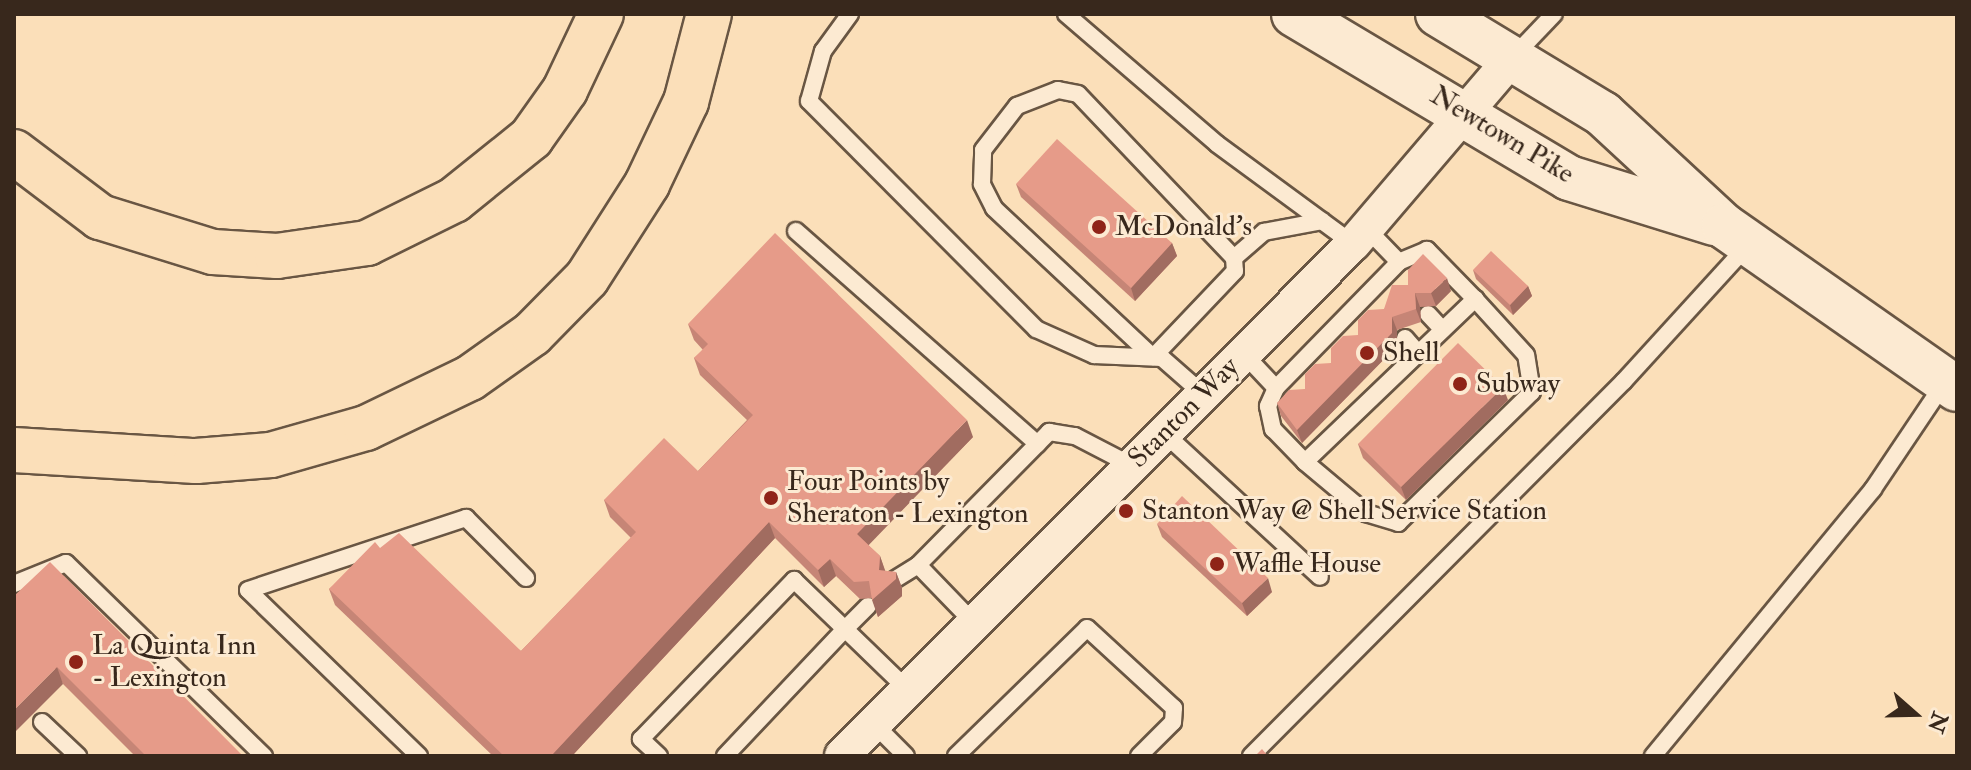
<!DOCTYPE html>
<style>
body{margin:0}
#map{position:relative;width:1971px;height:770px;overflow:hidden;background:#fbdfb9;font-family:"IM FELL Double Pica",serif}
div>[style]{position:absolute}
.roads{filter:drop-shadow(2px 0 #695643) drop-shadow(-2px 0 #695643) drop-shadow(0 2px #695643) drop-shadow(0 -2px #695643)}
.service>*{height:16px;margin:-8px;padding:0 8px;transform-origin:8px;border-radius:8px;background:#fcead2}
.minor>*{height:34px;margin:-17px;padding:0 17px;transform-origin:17px;border-radius:17px;background:#fcead2}
.secondary>*{height:44px;margin:-22px;padding:0 22px;transform-origin:22px;border-radius:22px;background:#fcead2}
.motorway>*{height:44px;margin:-22px;padding:0 22px;transform-origin:22px;border-radius:22px;background:#fbdfb9}
.wall>*{inset:0;background:#c68576}
.shaded-wall>*{inset:0;background:#a16c60}
.building>*{inset:0;background:#e69b89}
.dots>*{width:22px;height:22px;translate:-50% -50%;box-sizing:border-box;border:4px solid #fcead2;border-radius:50%}
span{translate:-50% -50%;white-space:nowrap;text-align:center;line-height:1.15;-webkit-text-stroke:6px #fcead2;paint-order:stroke}
.street-label{font-size:28px;color:#38281c}
.poi-label{font-size:28px;color:#38281c}
.left{translate:0 -50%;text-align:left}
.frame{position:absolute;inset:0;border:16px solid #38281c;pointer-events:none}
.north{position:absolute;left:1875px;top:674px;width:80px;height:80px;-webkit-text-stroke:6px #fcead2;paint-order:stroke;rotate:110deg;font-size:22px;font-weight:700;line-height:32px;text-align:center;color:#38281c}
.north::after{content:'';display:block;margin:auto;width:28px;height:36px;background:#38281c;clip-path:polygon(50% 0,100% 100%,50% 72%,0 100%)}
</style>
<div id="map">
<div class="roads">
<div class="service">
<div style="left:850px;top:14px;width:46px;rotate:126.1deg"></div>
<div style="left:823px;top:51px;width:52px;rotate:105.6deg"></div>
<div style="left:809px;top:101px;width:322px;rotate:45.1deg"></div>
<div style="left:1036px;top:329px;width:64px;rotate:24.1deg"></div>
<div style="left:1094px;top:355px;width:68px;rotate:2.5deg"></div>
<div style="left:1162px;top:358px;width:55px;rotate:41.3deg"></div>
<div style="left:1066px;top:14px;width:199px;rotate:40.7deg"></div>
<div style="left:1217px;top:144px;width:169px;rotate:36.3deg"></div>
<div style="left:1513px;top:57px;width:59px;rotate:-46.4deg"></div>
<div style="left:1058px;top:90px;width:20px;rotate:11deg"></div>
<div style="left:1078px;top:94px;width:226px;rotate:46.4deg"></div>
<div style="left:1234px;top:258px;width:13px;rotate:86deg"></div>
<div style="left:1235px;top:271px;width:119px;rotate:133.6deg"></div>
<div style="left:1153px;top:357px;width:218px;rotate:-136.9deg"></div>
<div style="left:994px;top:208px;width:27px;rotate:-117deg"></div>
<div style="left:982px;top:184px;width:34px;rotate:-88deg"></div>
<div style="left:983px;top:150px;width:56px;rotate:-52.3deg"></div>
<div style="left:1017px;top:106px;width:44px;rotate:-21.3deg"></div>
<div style="left:796px;top:231px;width:322px;rotate:41.4deg"></div>
<div style="left:1234px;top:258px;width:40px;rotate:-41deg"></div>
<div style="left:1264px;top:232px;width:59px;rotate:-10.7deg"></div>
<div style="left:1428px;top:314px;width:21px;rotate:47deg"></div>
<div style="left:1405px;top:338px;width:20px;rotate:49deg"></div>
<div style="left:1243px;top:353px;width:48px;rotate:46.7deg"></div>
<div style="left:1276px;top:388px;width:20px;rotate:114deg"></div>
<div style="left:1268px;top:406px;width:24px;rotate:78deg"></div>
<div style="left:1273px;top:429px;width:46px;rotate:45.9deg"></div>
<div style="left:1305px;top:462px;width:236px;rotate:-43.8deg"></div>
<div style="left:1475px;top:299px;width:69px;rotate:-134.4deg"></div>
<div style="left:1427px;top:250px;width:30px;rotate:157deg"></div>
<div style="left:1399px;top:262px;width:46px;rotate:-134.1deg"></div>
<div style="left:1276px;top:388px;width:176px;rotate:-45.7deg"></div>
<div style="left:1164px;top:433px;width:212px;rotate:42.7deg"></div>
<div style="left:1305px;top:462px;width:80px;rotate:39.9deg"></div>
<div style="left:1366px;top:513px;width:34px;rotate:17deg"></div>
<div style="left:1398px;top:523px;width:187px;rotate:-44.4deg"></div>
<div style="left:1532px;top:392px;width:37px;rotate:-99deg"></div>
<div style="left:1526px;top:355px;width:76px;rotate:-132.3deg"></div>
<div style="left:894px;top:580px;width:28px;rotate:-32deg"></div>
<div style="left:14px;top:584px;width:56px;rotate:-22deg"></div>
<div style="left:66px;top:563px;width:277px;rotate:44.3deg"></div>
<div style="left:868px;top:606px;width:33px;rotate:135deg"></div>
<div style="left:845px;top:629px;width:86px;rotate:44.1deg"></div>
<div style="left:973px;top:622px;width:79px;rotate:-134deg"></div>
<div style="left:918px;top:565px;width:187px;rotate:-45.4deg"></div>
<div style="left:1049px;top:432px;width:26px;rotate:9deg"></div>
<div style="left:1075px;top:436px;width:63px;rotate:27.4deg"></div>
<div style="left:42px;top:722px;width:50px;rotate:43.4deg"></div>
<div style="left:874px;top:724px;width:45px;rotate:45deg"></div>
<div style="left:419px;top:756px;width:238px;rotate:-135.9deg"></div>
<div style="left:248px;top:590px;width:230px;rotate:-18.3deg"></div>
<div style="left:466px;top:518px;width:85px;rotate:45deg"></div>
<div style="left:659px;top:756px;width:25px;rotate:-137deg"></div>
<div style="left:641px;top:739px;width:221px;rotate:-46.1deg"></div>
<div style="left:794px;top:580px;width:71px;rotate:43.9deg"></div>
<div style="left:845px;top:629px;width:175px;rotate:133.4deg"></div>
<div style="left:956px;top:756px;width:183px;rotate:-44.3deg"></div>
<div style="left:1087px;top:628px;width:118px;rotate:42.6deg"></div>
<div style="left:1174px;top:708px;width:14px;rotate:94deg"></div>
<div style="left:1173px;top:722px;width:48px;rotate:135deg"></div>
<div style="left:1251px;top:756px;width:529px;rotate:-45.15deg"></div>
<div style="left:1624px;top:381px;width:184px;rotate:-47.6deg"></div>
<div style="left:1653px;top:756px;width:346px;rotate:-50.5deg"></div>
<div style="left:1873px;top:489px;width:129px;rotate:-56.1deg"></div>
</div>
<div class="minor">
<div style="left:842px;top:756px;width:723px;rotate:-45.06deg"></div>
<div style="left:1353px;top:244px;width:245px;rotate:-49.5deg"></div>
</div>
<div class="secondary">
<div style="left:1294px;top:14px;width:320px;rotate:30.8deg"></div>
<div style="left:1569px;top:178px;width:152px;rotate:17.2deg"></div>
<div style="left:1438px;top:14px;width:193px;rotate:31.2deg"></div>
<div style="left:1603px;top:114px;width:165px;rotate:42.8deg"></div>
<div style="left:1724px;top:226px;width:284px;rotate:35deg"></div>
</div>
<div class="motorway">
<div style="left:14px;top:152px;width:108px;rotate:37.1deg"></div>
<div style="left:100px;top:217px;width:118px;rotate:17.2deg"></div>
<div style="left:213px;top:252px;width:64px;rotate:3.6deg"></div>
<div style="left:277px;top:256px;width:91px;rotate:-8.2deg"></div>
<div style="left:367px;top:243px;width:97px;rotate:-26.3deg"></div>
<div style="left:454px;top:200px;width:99px;rotate:-38.8deg"></div>
<div style="left:531px;top:138px;width:59px;rotate:-54.7deg"></div>
<div style="left:565px;top:90px;width:84px;rotate:-64.7deg"></div>
<div style="left:14px;top:450px;width:182px;rotate:3.5deg"></div>
<div style="left:196px;top:461px;width:75px;rotate:-4.6deg"></div>
<div style="left:271px;top:455px;width:99px;rotate:-15.9deg"></div>
<div style="left:366px;top:428px;width:115px;rotate:-25.7deg"></div>
<div style="left:470px;top:378px;width:76px;rotate:-35.4deg"></div>
<div style="left:532px;top:334px;width:78px;rotate:-45.5deg"></div>
<div style="left:587px;top:278px;width:112px;rotate:-57.4deg"></div>
<div style="left:647px;top:184px;width:91px;rotate:-64.6deg"></div>
<div style="left:686px;top:102px;width:91px;rotate:-75.4deg"></div>
</div>
</div>
<div class="wall">
<div style="clip-path:polygon(1016px 184px,1172px 243px,1177px 256px,1135px 301px,1021px 197px)"></div>
<div style="clip-path:polygon(1473px 270px,1528px 286px,1532px 296px,1513px 315px,1476px 279px)"></div>
<div style="clip-path:polygon(1408px 285px,1451px 291px,1436px 306px,1420px 307px,1421px 322px,1397px 330px,1397px 346px,1302px 443px,1281px 416px,1277px 403px,1305px 389px)"></div>
<div style="clip-path:polygon(688px 324px,973px 437px,868px 545px,880px 556px,885px 571px,896px 572px,902px 588px,902px 596px,878px 617px,872px 598px,860px 599px,836px 576px,824px 587px,775px 538px,572px 756px,493px 756px,335px 605px,329px 589px,380px 548px,521px 651px,631px 538px,610px 517px,604px 500px,698px 471px,747px 420px,700px 375px,694px 358px,703px 350px,694px 340px)"></div>
<div style="clip-path:polygon(1508px 400px,1406px 500px,1363px 458px,1358px 444px)"></div>
<div style="clip-path:polygon(1157px 524px,1272px 592px,1247px 616px,1162px 537px)"></div>
<div style="clip-path:polygon(14px 596px,243px 756px,135px 756px,63px 684px)"></div>
</div>
<div class="shaded-wall">
<div style="clip-path:polygon(1172px 243px,1177px 256px,1135px 301px,1131px 288px)"></div>
<div style="clip-path:polygon(1447px 278px,1451px 291px,1436px 306px,1431px 293px)"></div>
<div style="clip-path:polygon(1528px 286px,1532px 296px,1513px 315px,1510px 305px)"></div>
<div style="clip-path:polygon(1415px 293px,1420px 307px,1421px 322px,1416px 309px)"></div>
<div style="clip-path:polygon(1392px 317px,1397px 330px,1397px 346px,1302px 443px,1297px 430px)"></div>
<div style="clip-path:polygon(1503px 387px,1508px 400px,1406px 500px,1401px 487px)"></div>
<div style="clip-path:polygon(967px 420px,973px 437px,863px 551px,857px 534px)"></div>
<div style="clip-path:polygon(769px 522px,775px 538px,572px 756px,551px 756px)"></div>
<div style="clip-path:polygon(880px 556px,886px 573px,879px 570px)"></div>
<div style="clip-path:polygon(830px 559px,836px 576px,824px 587px,818px 570px)"></div>
<div style="clip-path:polygon(896px 572px,902px 588px,902px 596px,878px 617px,872px 600px)"></div>
<div style="clip-path:polygon(1268px 578px,1272px 592px,1247px 616px,1242px 603px)"></div>
<div style="clip-path:polygon(57px 667px,63px 684px,14px 733px,14px 710px)"></div>
</div>
<div class="building">
<div style="clip-path:polygon(1057px 139px,1172px 243px,1131px 288px,1016px 184px)"></div>
<div style="clip-path:polygon(775px 233px,967px 420px,857px 534px,880px 556px,879px 570px,896px 572px,896px 579px,872px 600px,869px 581px,854px 582px,830px 559px,818px 570px,769px 522px,551px 756px,504px 756px,329px 589px,375px 542px,380px 548px,399px 533px,521px 651px,636px 532px,604px 500px,664px 438px,698px 471px,753px 415px,694px 358px,708px 344px,688px 324px)"></div>
<div style="clip-path:polygon(1491px 251px,1528px 286px,1510px 305px,1473px 270px)"></div>
<div style="clip-path:polygon(1423px 254px,1447px 278px,1431px 293px,1415px 293px,1416px 309px,1392px 317px,1392px 333px,1297px 430px,1277px 403px,1289px 390px,1305px 389px,1305px 374px,1315px 364px,1331px 363px,1331px 348px,1343px 336px,1358px 335px,1358px 320px,1368px 310px,1384px 309px,1392px 285px,1408px 285px,1408px 270px)"></div>
<div style="clip-path:polygon(1458px 343px,1503px 387px,1401px 487px,1358px 444px)"></div>
<div style="clip-path:polygon(1182px 496px,1268px 578px,1242px 603px,1157px 524px)"></div>
<div style="clip-path:polygon(50px 562px,242px 755px,241px 756px,146px 756px,57px 667px,14px 710px,14px 596px)"></div>
<div style="clip-path:polygon(1262px 749px,1268px 756px,1255px 756px)"></div>
</div>
<div class="dots">
<div style="left:1099px;top:227px;background:#8f2418"></div>
<div style="left:1367px;top:353px;background:#8f2418"></div>
<div style="left:1460px;top:384px;background:#8f2418"></div>
<div style="left:771px;top:498px;background:#8f2418"></div>
<div style="left:1126px;top:511px;background:#8f2418"></div>
<div style="left:1217px;top:564px;background:#8f2418"></div>
<div style="left:76px;top:662px;background:#8f2418"></div>
</div>
<div class="street-label">
<span style="left:1502px;top:135px;rotate:31deg">Newtown Pike</span>
<span style="left:1184px;top:413px;rotate:-45deg">Stanton Way</span>
</div>
<div class="poi-label">
<span class="left" style="left:1115px;top:227px">McDonald's</span>
<span class="left" style="left:1383px;top:353px">Shell</span>
<span class="left" style="left:1476px;top:384px">Subway</span>
<span class="left" style="left:787px;top:498px">Four Points by<br>Sheraton - Lexington</span>
<span class="left" style="left:1142px;top:511px">Stanton Way @ Shell Service Station</span>
<span class="left" style="left:1233px;top:564px">Waffle House</span>
<span class="left" style="left:92px;top:662px">La Quinta Inn<br>- Lexington</span>
</div>
<div class="frame"></div>
<div class="north">N</div>
</div>
